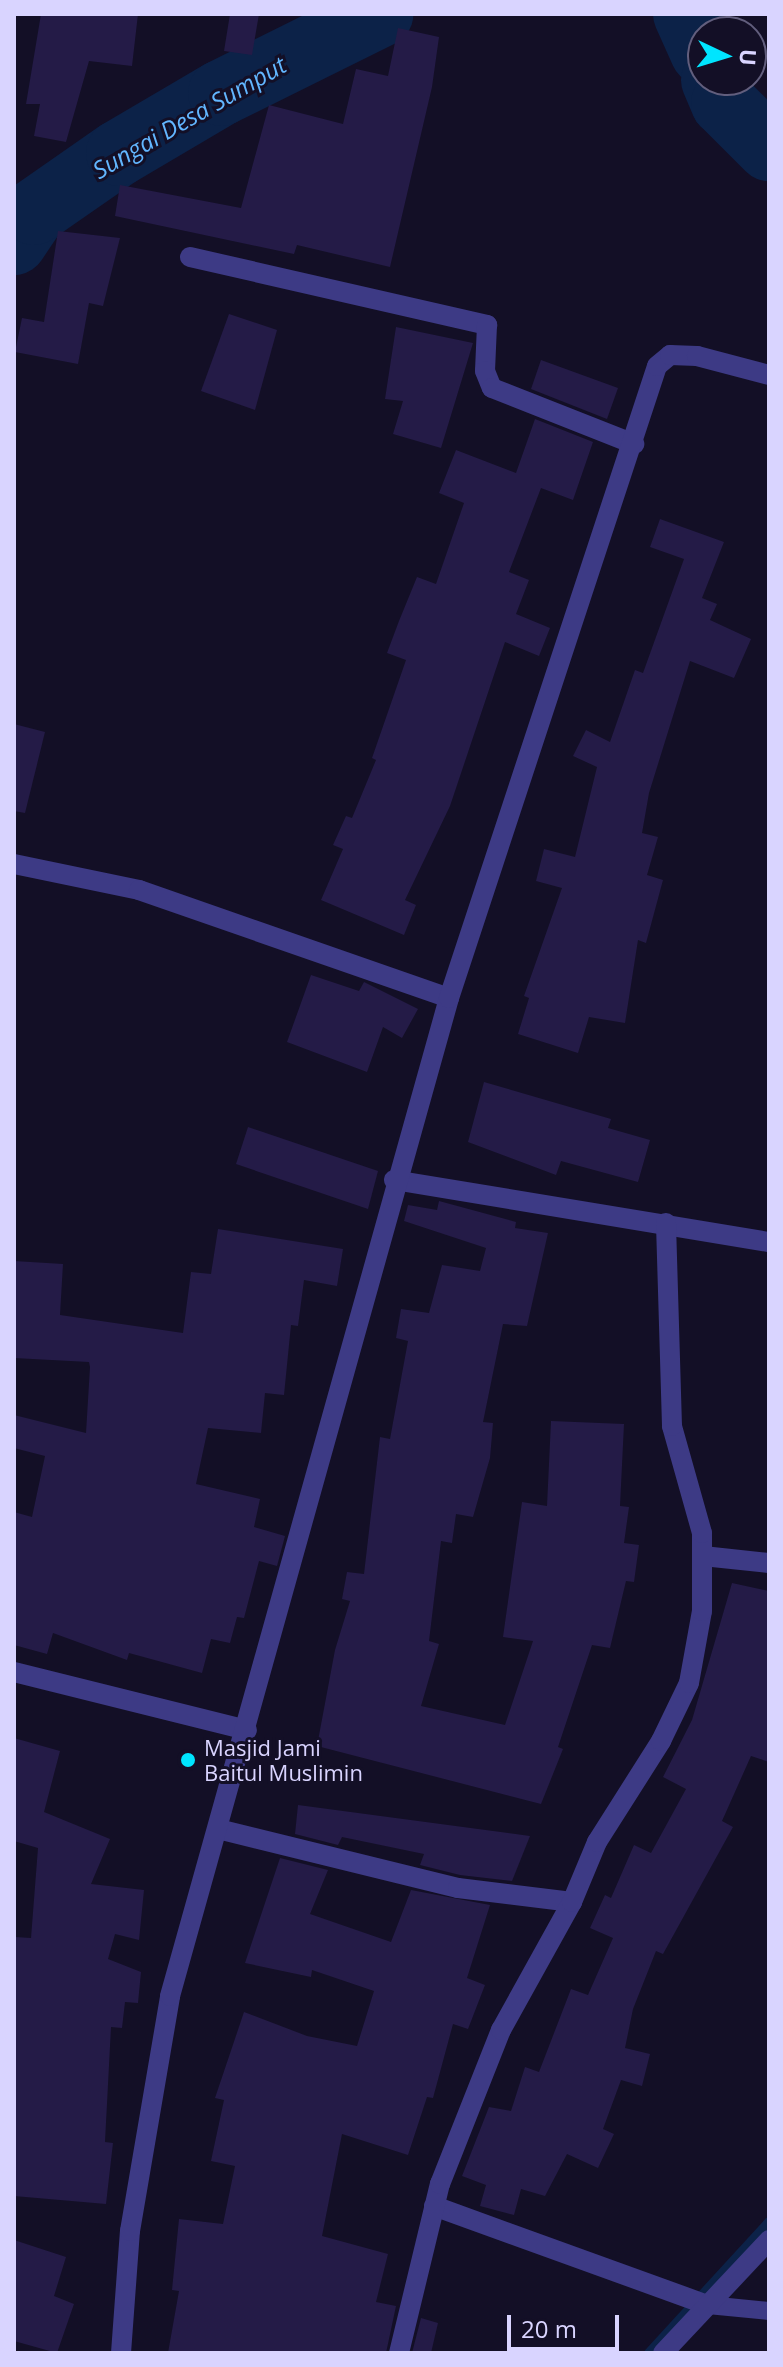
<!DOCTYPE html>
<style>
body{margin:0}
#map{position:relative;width:783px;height:2367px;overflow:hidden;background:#130f26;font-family:"Open Sans",sans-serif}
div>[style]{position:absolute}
.stream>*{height:11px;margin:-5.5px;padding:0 5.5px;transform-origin:5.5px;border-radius:5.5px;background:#0c2248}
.river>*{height:66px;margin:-33px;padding:0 33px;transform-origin:33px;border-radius:33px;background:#0c2248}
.building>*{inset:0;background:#241b47}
.service>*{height:18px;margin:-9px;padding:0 9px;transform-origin:9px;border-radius:9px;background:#3d3a85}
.minor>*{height:20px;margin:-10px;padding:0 10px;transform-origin:10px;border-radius:10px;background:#3d3a85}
.dots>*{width:22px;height:22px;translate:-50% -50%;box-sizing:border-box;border:4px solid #130f26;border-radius:50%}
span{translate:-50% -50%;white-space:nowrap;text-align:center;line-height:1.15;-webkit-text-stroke:6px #130f26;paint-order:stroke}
.poi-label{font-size:22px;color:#d9d4ff}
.left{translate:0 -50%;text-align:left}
.water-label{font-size:24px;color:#62b6ff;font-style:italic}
.frame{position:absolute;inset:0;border:16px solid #d9d4ff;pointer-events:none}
.north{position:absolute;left:687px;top:16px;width:80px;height:80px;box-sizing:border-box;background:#130f26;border:2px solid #625e7d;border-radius:50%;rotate:94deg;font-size:22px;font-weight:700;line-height:32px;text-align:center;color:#d9d4ff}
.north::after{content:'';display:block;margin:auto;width:28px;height:36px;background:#00e5ff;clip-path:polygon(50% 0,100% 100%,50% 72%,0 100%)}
.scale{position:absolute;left:507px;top:2315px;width:112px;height:36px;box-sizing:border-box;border:4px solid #d9d4ff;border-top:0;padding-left:10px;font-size:24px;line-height:28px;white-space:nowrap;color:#d9d4ff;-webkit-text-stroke:6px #130f26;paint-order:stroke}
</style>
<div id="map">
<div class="stream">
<div style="left:649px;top:2353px;width:178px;rotate:-47.5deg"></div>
</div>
<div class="river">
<div style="left:686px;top:14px;width:42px;rotate:65.9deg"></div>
<div style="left:714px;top:80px;width:25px;rotate:67deg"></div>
<div style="left:724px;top:103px;width:64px;rotate:45deg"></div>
<div style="left:14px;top:242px;width:36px;rotate:-56deg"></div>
<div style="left:34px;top:212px;width:103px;rotate:-34.8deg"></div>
<div style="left:119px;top:153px;width:118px;rotate:-30.5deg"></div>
<div style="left:221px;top:93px;width:178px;rotate:-26.4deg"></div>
</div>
<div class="building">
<div style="clip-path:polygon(41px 14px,138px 14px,132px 66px,89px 61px,66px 142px,34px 136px,40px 104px,26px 104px)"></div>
<div style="clip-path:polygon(230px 14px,259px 14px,252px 55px,224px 51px)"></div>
<div style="clip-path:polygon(398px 28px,439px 37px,432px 87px,390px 267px,297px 245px,294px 254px,115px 216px,120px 185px,241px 208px,269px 105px,343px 124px,356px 69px,388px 76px)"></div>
<div style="clip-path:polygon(58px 231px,120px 238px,103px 306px,89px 303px,78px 364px,15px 352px,22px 318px,44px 322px)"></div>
<div style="clip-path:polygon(229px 314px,277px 330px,255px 410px,201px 391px)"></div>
<div style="clip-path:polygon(396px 327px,473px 343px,441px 448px,393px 434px,403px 401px,385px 399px)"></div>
<div style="clip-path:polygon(541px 360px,618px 388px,607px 419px,531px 389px)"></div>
<div style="clip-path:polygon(535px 419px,593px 442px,573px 500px,541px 488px,509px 572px,529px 580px,516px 614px,550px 628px,539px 656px,505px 642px,450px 806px,405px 900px,416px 905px,404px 935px,321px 900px,343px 849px,333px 845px,346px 816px,352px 818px,376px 760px,372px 758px,406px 660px,387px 653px,399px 621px,417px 577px,436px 584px,464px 503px,439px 493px,456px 450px,516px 473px)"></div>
<div style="clip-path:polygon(660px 519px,724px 542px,702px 598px,717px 604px,710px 620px,751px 639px,734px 678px,690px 661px,649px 793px,642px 833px,658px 837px,647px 875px,663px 880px,646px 943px,638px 940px,625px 1023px,589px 1017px,578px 1053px,518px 1034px,529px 998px,524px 996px,562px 888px,536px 881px,544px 849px,575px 857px,597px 767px,573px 756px,586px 730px,610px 742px,635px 670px,643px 673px,684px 559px,650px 547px)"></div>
<div style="clip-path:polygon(14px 724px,45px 732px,25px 813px,14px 811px)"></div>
<div style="clip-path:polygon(311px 975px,359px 991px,364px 982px,418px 1009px,402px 1038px,383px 1027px,367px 1072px,287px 1042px)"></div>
<div style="clip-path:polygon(484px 1082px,611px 1119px,608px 1128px,650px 1140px,638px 1182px,561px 1161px,556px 1175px,468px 1142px)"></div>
<div style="clip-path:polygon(248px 1127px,378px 1171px,368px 1209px,236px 1164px)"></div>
<div style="clip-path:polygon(439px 1201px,516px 1222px,515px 1228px,548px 1233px,527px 1326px,503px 1324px,483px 1422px,493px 1423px,490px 1458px,473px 1517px,456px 1514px,452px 1543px,441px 1541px,429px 1641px,439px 1644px,421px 1706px,505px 1725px,533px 1641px,503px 1637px,522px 1502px,547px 1506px,551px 1421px,624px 1424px,620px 1506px,629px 1507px,624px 1543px,639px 1545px,634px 1582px,626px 1581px,610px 1648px,592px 1645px,558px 1747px,563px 1749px,541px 1804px,317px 1746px,335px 1650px,350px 1601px,342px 1599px,347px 1572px,364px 1574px,380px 1437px,390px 1439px,408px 1341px,396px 1338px,401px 1309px,429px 1313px,442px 1265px,480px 1271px,486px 1248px,404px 1221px,408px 1205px,437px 1210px)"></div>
<div style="clip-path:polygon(218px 1229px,343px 1249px,337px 1286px,304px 1280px,298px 1326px,291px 1325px,284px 1395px,265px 1393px,261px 1433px,208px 1428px,196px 1484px,260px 1499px,254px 1527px,285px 1536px,277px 1566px,259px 1561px,244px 1618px,237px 1617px,230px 1643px,211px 1639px,202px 1673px,129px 1653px,127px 1660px,53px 1633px,47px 1654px,14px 1645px,14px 1512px,32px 1517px,45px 1456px,14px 1448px,14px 1415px,86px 1433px,90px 1367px,89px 1362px,14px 1358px,14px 1261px,63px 1264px,60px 1315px,183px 1333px,191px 1272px,211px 1274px)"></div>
<div style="clip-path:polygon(732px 1583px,769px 1591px,769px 1762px,751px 1756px,722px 1821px,733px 1827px,663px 1954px,656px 1951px,633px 2009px,625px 2048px,650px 2054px,642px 2086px,621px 2080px,603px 2129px,614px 2134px,598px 2168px,567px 2154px,545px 2196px,521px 2189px,514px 2215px,480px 2206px,486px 2185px,462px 2176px,489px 2107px,511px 2111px,525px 2067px,539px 2072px,571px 1989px,588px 1995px,613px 1938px,590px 1928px,605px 1895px,611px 1898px,634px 1845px,651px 1853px,686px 1789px,663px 1777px,692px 1720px)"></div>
<div style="clip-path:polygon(14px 1738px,60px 1751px,44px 1812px,110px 1839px,91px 1884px,144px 1890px,139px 1940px,115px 1934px,108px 1959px,141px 1972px,138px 2003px,125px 2002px,122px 2028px,111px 2027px,105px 2142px,113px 2143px,106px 2204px,14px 2196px,15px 1937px,31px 1938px,38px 1848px,14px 1841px)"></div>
<div style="clip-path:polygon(298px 1805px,313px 1807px,530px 1836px,512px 1881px,460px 1875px,420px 1865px,424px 1854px,342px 1837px,338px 1845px,295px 1834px)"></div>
<div style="clip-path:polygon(280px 1858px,328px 1870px,310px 1914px,391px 1942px,411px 1890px,490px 1905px,467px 1978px,485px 1985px,468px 2029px,453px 2024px,433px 2098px,427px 2097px,408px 2155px,342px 2134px,322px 2236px,388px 2254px,376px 2302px,396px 2306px,386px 2353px,168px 2353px,179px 2291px,172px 2290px,179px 2219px,223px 2224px,235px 2166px,211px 2161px,224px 2100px,215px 2098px,244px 2012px,307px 2036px,357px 2046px,374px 1991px,312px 1970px,311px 1977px,245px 1963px)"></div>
<div style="clip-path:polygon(14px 2240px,66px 2257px,54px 2296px,74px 2304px,57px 2353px,14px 2341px)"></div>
<div style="clip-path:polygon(421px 2318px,438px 2323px,431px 2353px,412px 2353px)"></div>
</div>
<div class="service">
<div style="left:708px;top:2305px;width:61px;rotate:5.6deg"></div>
</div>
<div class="minor">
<div style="left:190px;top:257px;width:305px;rotate:12.9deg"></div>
<div style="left:487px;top:325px;width:46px;rotate:92.5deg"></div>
<div style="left:485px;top:371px;width:18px;rotate:68deg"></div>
<div style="left:492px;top:388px;width:153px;rotate:21.5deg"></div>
<div style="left:14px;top:864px;width:128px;rotate:11.7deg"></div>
<div style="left:139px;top:890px;width:328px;rotate:19.2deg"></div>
<div style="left:394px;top:1180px;width:380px;rotate:9.4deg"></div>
<div style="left:703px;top:1556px;width:66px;rotate:6.1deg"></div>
<div style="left:14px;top:1672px;width:240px;rotate:14deg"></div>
<div style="left:218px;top:1829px;width:247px;rotate:13.8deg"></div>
<div style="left:458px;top:1888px;width:115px;rotate:7deg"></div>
<div style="left:434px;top:2206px;width:291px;rotate:19.9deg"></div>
<div style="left:121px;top:2353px;width:122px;rotate:-85.8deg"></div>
<div style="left:130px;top:2231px;width:238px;rotate:-80.3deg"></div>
<div style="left:170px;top:1996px;width:1036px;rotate:-74.38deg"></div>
<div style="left:449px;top:998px;width:665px;rotate:-71.78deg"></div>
<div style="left:657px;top:366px;width:17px;rotate:-40deg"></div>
<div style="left:670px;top:355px;width:27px;rotate:2deg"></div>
<div style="left:697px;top:356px;width:74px;rotate:14.8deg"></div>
<div style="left:399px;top:2353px;width:174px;rotate:-76.4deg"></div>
<div style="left:440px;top:2184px;width:166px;rotate:-68.4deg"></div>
<div style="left:501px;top:2030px;width:146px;rotate:-61deg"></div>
<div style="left:572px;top:1902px;width:65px;rotate:-67.4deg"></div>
<div style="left:597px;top:1842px;width:120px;rotate:-57.6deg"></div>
<div style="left:661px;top:1741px;width:64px;rotate:-64.2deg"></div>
<div style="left:689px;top:1683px;width:73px;rotate:-79.8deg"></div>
<div style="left:702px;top:1611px;width:78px;rotate:-90deg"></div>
<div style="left:702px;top:1533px;width:111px;rotate:-105.7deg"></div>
<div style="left:672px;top:1426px;width:203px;rotate:-91.7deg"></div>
<div style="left:663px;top:2353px;width:155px;rotate:-46.8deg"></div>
</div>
<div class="dots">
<div style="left:188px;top:1760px;background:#00e5ff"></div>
</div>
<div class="poi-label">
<span class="left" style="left:204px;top:1760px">Masjid Jami<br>Baitul Muslimin</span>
</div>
<div class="water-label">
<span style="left:189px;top:117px;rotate:-30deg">Sungai Desa Sumput</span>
</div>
<div class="frame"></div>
<div class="north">U</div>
<div class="scale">20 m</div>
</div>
